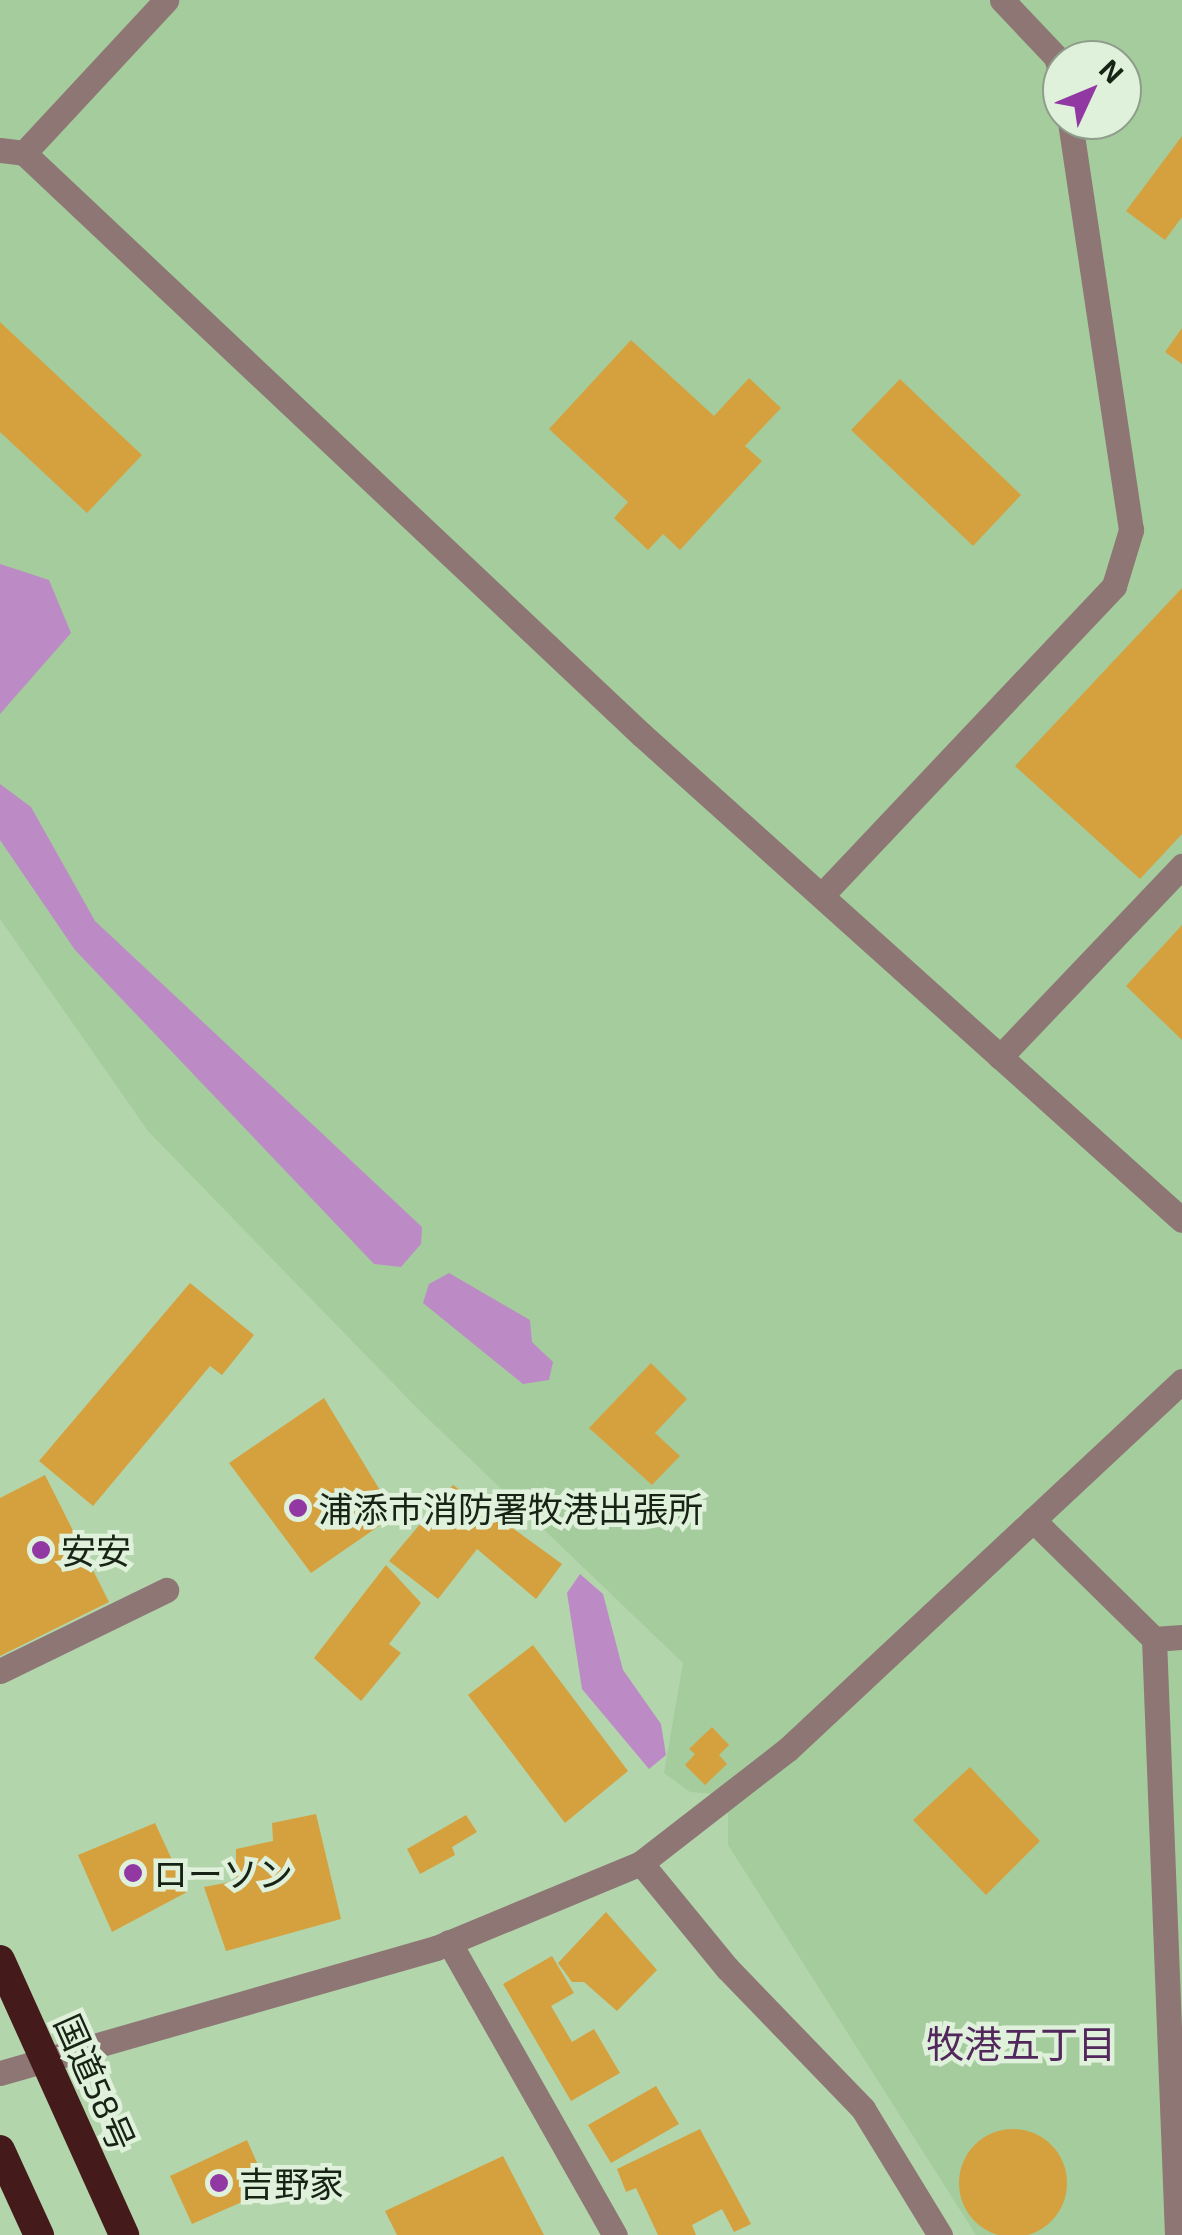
<!DOCTYPE html>
<meta charset="utf-8">
<style>
body{margin:0}
#map{position:relative;width:1182px;height:2235px;overflow:hidden;background:#b3d5ab;font-family:"Exo 2","Noto Sans JP",sans-serif}
div>[style]{position:absolute}
.built>*{inset:0;background:#a5cc9d}
.green>*{inset:0;background:#bc8bc6}
.building>*{inset:0;background:#d5a13e}
.round{border-radius:50%}
.minor>*{height:25px;margin:-12.5px;padding:0 12.5px;transform-origin:12.5px;border-radius:12.5px;background:#8e7675}
.highway>*{height:30px;margin:-15px;padding:0 15px;transform-origin:15px;border-radius:15px;background:#451a1b}
.dots>*{width:28px;height:28px;translate:-50% -50%;box-sizing:border-box;border:5px solid #dff0db;border-radius:50%}
span{translate:-50% -50%;white-space:nowrap;text-align:center;line-height:1.15;-webkit-text-stroke:9px #dff0db;paint-order:stroke}
.poi-label{font-size:35px;color:#172314}
.left{translate:0 -50%;text-align:left}
.street-label{font-size:35px;color:#172314}
.neighbourhood-label{font-size:38px;color:#52275c}
.north{position:absolute;left:1042px;top:40px;width:100px;height:100px;box-sizing:border-box;background:#dff0db;border:2px solid #8f9e8b;border-radius:50%;rotate:46deg;font-size:28px;font-weight:700;line-height:40px;text-align:center;color:#172314}
.north::after{content:'';display:block;margin:auto;width:35px;height:45px;background:#9138a3;clip-path:polygon(50% 0,100% 100%,50% 72%,0 100%)}
</style>
<div id="map">
<div class="built">
<div style="clip-path:polygon(evenodd,0 0,1182px 0,1182px 2235px,976px 2235px,728px 1845px,728px 1795px,690px 1792px,664px 1773px,683px 1663px,418px 1409px,148px 1131px,0 919px,0 0,1062px 60px,1122px 60px,1122px 120px,1062px 120px,1062px 60px)"></div>
</div>
<div class="green">
<div style="clip-path:polygon(0 564px,49px 580px,71px 633px,0 714px)"></div>
<div style="clip-path:polygon(0 784px,31px 807px,95px 921px,422px 1227px,421px 1244px,401px 1267px,374px 1264px,75px 950px,0 840px)"></div>
<div style="clip-path:polygon(449px 1273px,530px 1320px,532px 1342px,553px 1362px,549px 1380px,523px 1384px,423px 1303px,429px 1284px)"></div>
<div style="clip-path:polygon(580px 1574px,603px 1594px,623px 1670px,661px 1724px,666px 1755px,649px 1769px,582px 1689px,567px 1593px)"></div>
</div>
<div class="building">
<div style="clip-path:polygon(1182px 136px,1182px 217px,1165px 240px,1126px 211px)"></div>
<div style="clip-path:polygon(0 322px,142px 455px,87px 513px,0 432px)"></div>
<div style="clip-path:polygon(1182px 328px,1182px 364px,1165px 352px)"></div>
<div style="clip-path:polygon(631px 340px,714px 416px,749px 378px,781px 408px,745px 446px,762px 461px,680px 550px,663px 534px,648px 550px,614px 518px,628px 502px,549px 429px)"></div>
<div style="clip-path:polygon(900px 379px,1021px 495px,973px 546px,851px 430px)"></div>
<div style="clip-path:polygon(1182px 588px,1182px 834px,1140px 879px,1015px 766px)"></div>
<div style="clip-path:polygon(1182px 925px,1182px 1040px,1126px 986px)"></div>
<div style="clip-path:polygon(190px 1283px,254px 1335px,222px 1375px,210px 1366px,93px 1506px,39px 1461px)"></div>
<div style="clip-path:polygon(651px 1363px,687px 1399px,655px 1433px,680px 1456px,652px 1485px,589px 1428px)"></div>
<div style="clip-path:polygon(324px 1398px,395px 1515px,311px 1573px,229px 1463px)"></div>
<div style="clip-path:polygon(45px 1475px,109px 1602px,0 1656px,0 1498px)"></div>
<div style="clip-path:polygon(453px 1485px,562px 1564px,536px 1599px,477px 1549px,438px 1599px,389px 1561px)"></div>
<div style="clip-path:polygon(386px 1565px,421px 1603px,389px 1644px,401px 1653px,361px 1701px,314px 1658px)"></div>
<div style="clip-path:polygon(533px 1645px,628px 1771px,565px 1823px,468px 1695px)"></div>
<div style="clip-path:polygon(712px 1727px,729px 1745px,719px 1755px,727px 1764px,705px 1785px,685px 1765px,695px 1754px,689px 1749px)"></div>
<div style="clip-path:polygon(970px 1767px,1040px 1841px,986px 1895px,913px 1820px)"></div>
<div style="clip-path:polygon(316px 1814px,341px 1919px,226px 1951px,204px 1887px,236px 1881px,236px 1849px,273px 1841px,272px 1823px)"></div>
<div style="clip-path:polygon(466px 1815px,477px 1832px,452px 1847px,455px 1855px,420px 1874px,407px 1849px)"></div>
<div style="clip-path:polygon(155px 1823px,187px 1892px,112px 1932px,78px 1855px)"></div>
<div style="clip-path:polygon(606px 1912px,657px 1970px,617px 2011px,584px 1982px,572px 1982px,558px 1963px)"></div>
<div style="clip-path:polygon(552px 1956px,574px 1993px,551px 2006px,572px 2042px,594px 2029px,620px 2073px,571px 2101px,503px 1984px)"></div>
<div style="clip-path:polygon(656px 2086px,679px 2124px,611px 2163px,588px 2125px)"></div>
<div class="round" style="left:959px;top:2129px;width:108px;height:108px"></div>
<div style="clip-path:polygon(700px 2129px,751px 2224px,734px 2232px,722px 2209px,692px 2225px,696px 2235px,658px 2235px,636px 2188px,626px 2192px,617px 2169px)"></div>
<div style="clip-path:polygon(247px 2140px,269px 2190px,192px 2224px,170px 2176px)"></div>
<div style="clip-path:polygon(503px 2156px,544px 2235px,397px 2235px,385px 2211px)"></div>
</div>
<div class="minor">
<div style="left:1002px;top:0;width:79px;rotate:46.5deg"></div>
<div style="left:1056px;top:57px;width:22px;rotate:74deg"></div>
<div style="left:0;top:150px;width:24px;rotate:7deg"></div>
<div style="left:24px;top:153px;width:849px;rotate:43.28deg"></div>
<div style="left:642px;top:735px;width:726px;rotate:41.93deg"></div>
<div style="left:24px;top:153px;width:209px;rotate:-47.1deg"></div>
<div style="left:822px;top:895px;width:425px;rotate:-46.6deg"></div>
<div style="left:1114px;top:586px;width:59px;rotate:-73.1deg"></div>
<div style="left:1131px;top:530px;width:415px;rotate:-98.5deg"></div>
<div style="left:1000px;top:1057px;width:264px;rotate:-46.4deg"></div>
<div style="left:1033px;top:1520px;width:170px;rotate:44.5deg"></div>
<div style="left:1154px;top:1639px;width:596px;rotate:87.79deg"></div>
<div style="left:1154px;top:1639px;width:28px;rotate:-4deg"></div>
<div style="left:0;top:1671px;width:185px;rotate:-26deg"></div>
<div style="left:641px;top:1863px;width:136px;rotate:50.7deg"></div>
<div style="left:727px;top:1968px;width:196px;rotate:46deg"></div>
<div style="left:863px;top:2109px;width:148px;rotate:58.6deg"></div>
<div style="left:449px;top:1942px;width:337px;rotate:60.5deg"></div>
<div style="left:0;top:2073px;width:454px;rotate:-16deg"></div>
<div style="left:436px;top:1948px;width:222px;rotate:-22.5deg"></div>
<div style="left:641px;top:1863px;width:186px;rotate:-37.8deg"></div>
<div style="left:788px;top:1749px;width:539px;rotate:-43.05deg"></div>
</div>
<div class="highway">
<div style="left:0;top:1960px;width:302px;rotate:65.7deg"></div>
<div style="left:0;top:2150px;width:94px;rotate:65.4deg"></div>
</div>
<div class="dots">
<div style="left:298px;top:1508px;background:#9138a3"></div>
<div style="left:41px;top:1550px;background:#9138a3"></div>
<div style="left:133px;top:1873px;background:#9138a3"></div>
<div style="left:219px;top:2183px;background:#9138a3"></div>
</div>
<div class="poi-label">
<span class="left" style="left:318px;top:1508px">浦添市消防署牧港出張所</span>
<span class="left" style="left:61px;top:1550px">安安</span>
<span class="left" style="left:153px;top:1873px">ローソン</span>
<span class="left" style="left:239px;top:2183px">吉野家</span>
</div>
<div class="street-label">
<span style="left:96px;top:2082px;rotate:66deg">国道58号</span>
</div>
<div class="neighbourhood-label">
<span style="left:1021px;top:2044px">牧港五丁目</span>
</div>
<div class="north">N</div>
</div>
